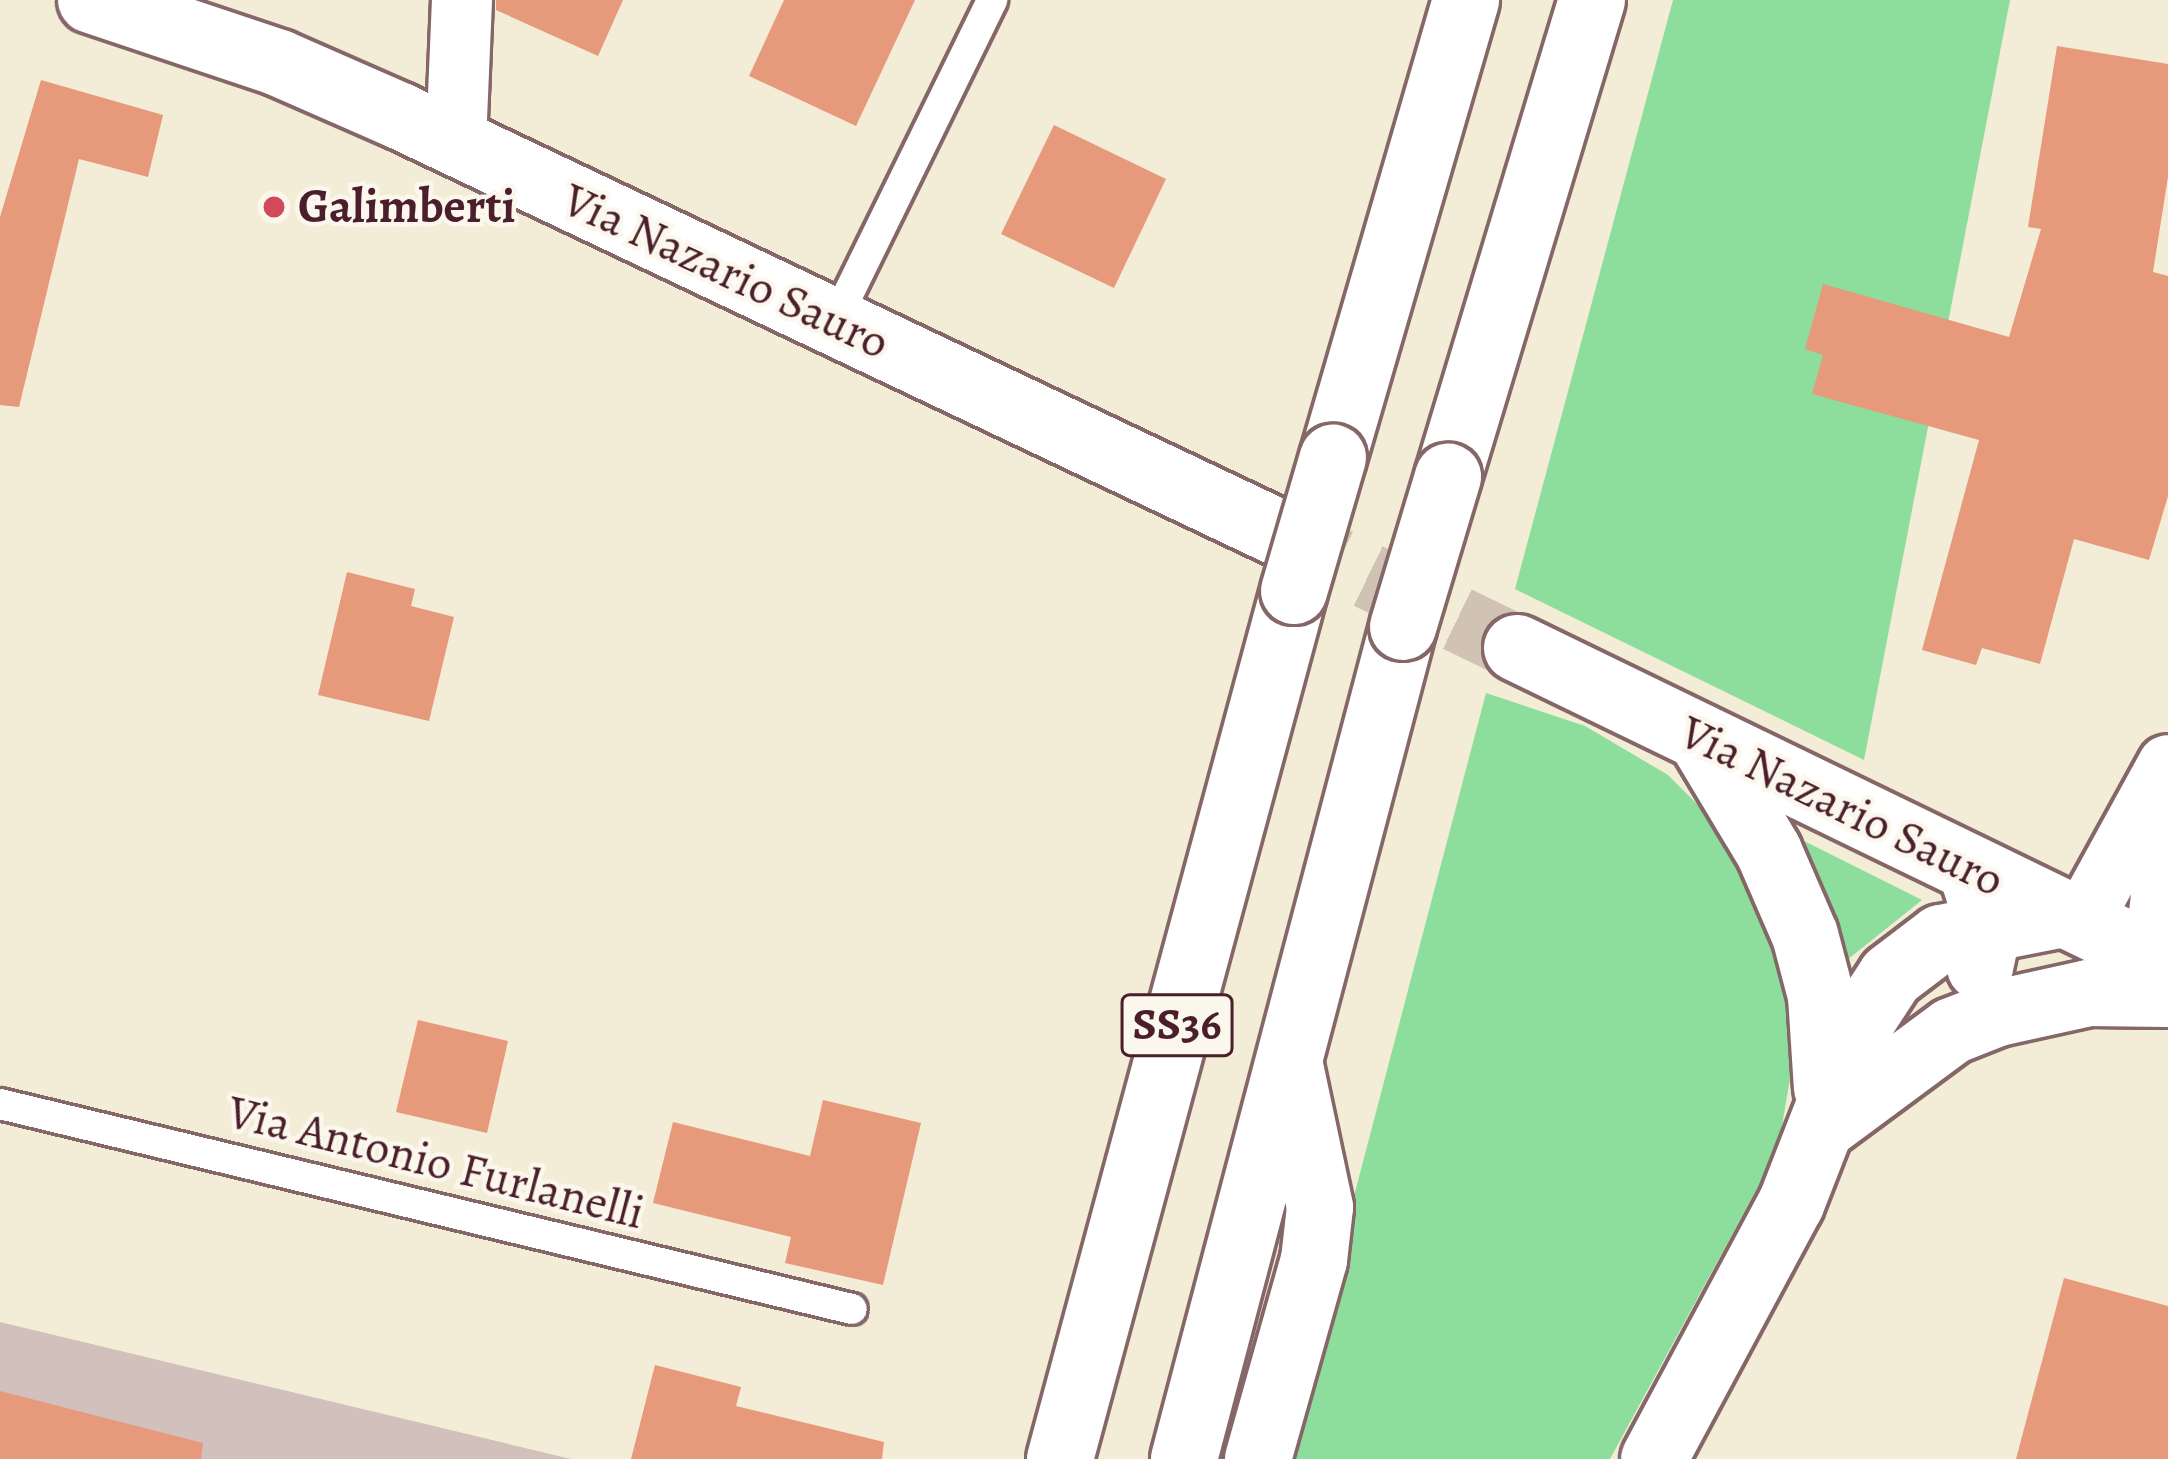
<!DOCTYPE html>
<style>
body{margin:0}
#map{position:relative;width:2168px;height:1459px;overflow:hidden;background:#f3ecd6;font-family:Alegreya,serif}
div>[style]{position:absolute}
.industrial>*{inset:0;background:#d1c0bc}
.green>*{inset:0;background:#8ddd9c}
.building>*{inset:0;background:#e7997c}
.secondary-tunnel>*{height:66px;margin-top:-33px;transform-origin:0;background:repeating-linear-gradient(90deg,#d1c3b4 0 66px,transparent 0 99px)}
.roads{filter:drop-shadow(3px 0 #856767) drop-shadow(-3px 0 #856767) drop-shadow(0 3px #856767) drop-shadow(0 -3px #856767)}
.service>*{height:30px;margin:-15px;padding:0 15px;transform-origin:15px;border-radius:15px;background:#fff}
.minor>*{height:60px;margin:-30px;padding:0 30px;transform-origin:30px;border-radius:30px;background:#fff}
.secondary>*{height:66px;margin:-33px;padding:0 33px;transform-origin:33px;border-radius:33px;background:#fff}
.trunk>*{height:66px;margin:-33px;padding:0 33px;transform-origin:33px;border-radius:33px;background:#fff}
.bridges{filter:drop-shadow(3px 0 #856767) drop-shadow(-3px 0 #856767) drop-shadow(0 3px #856767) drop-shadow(0 -3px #856767)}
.trunk-bridge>*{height:66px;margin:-33px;padding:0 33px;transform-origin:33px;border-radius:33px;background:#fff}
.dots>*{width:33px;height:33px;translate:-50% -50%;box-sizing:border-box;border:6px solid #fbf7ec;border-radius:50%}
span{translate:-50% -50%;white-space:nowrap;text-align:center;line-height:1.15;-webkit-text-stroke:9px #fbf7ec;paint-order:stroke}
.shield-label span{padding:3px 9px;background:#fbf7ec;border:3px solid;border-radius:9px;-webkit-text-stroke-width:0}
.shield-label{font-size:45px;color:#4a1f2b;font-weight:700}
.poi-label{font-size:48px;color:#4a1f2b;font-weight:700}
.left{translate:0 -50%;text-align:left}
.street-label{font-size:48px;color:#4a1f2b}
</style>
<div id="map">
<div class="industrial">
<div style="clip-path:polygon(0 1322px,571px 1459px,0 1459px)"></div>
</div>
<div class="green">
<div style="clip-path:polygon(1673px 0,2010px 0,1864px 760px,1515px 589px)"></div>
<div style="clip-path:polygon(1486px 693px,1585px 726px,1668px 775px,1734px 841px,1781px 944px,1792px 1066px,1778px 1150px,1610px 1459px,1285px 1459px)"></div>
<div style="clip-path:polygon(1790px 834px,1922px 900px,1837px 968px)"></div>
</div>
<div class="building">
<div style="clip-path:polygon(496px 0,623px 0,598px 56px,496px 10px)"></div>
<div style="clip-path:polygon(784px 0,915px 0,856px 126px,749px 76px)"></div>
<div style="clip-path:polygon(2057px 46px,2168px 64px,2168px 177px,2153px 272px,2168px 276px,2168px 496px,2149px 560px,2074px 539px,2040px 664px,1982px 648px,1976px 665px,1922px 650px,1979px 440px,1812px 394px,1823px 355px,1805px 349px,1823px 284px,2009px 337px,2041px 229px,2028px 227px)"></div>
<div style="clip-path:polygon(41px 80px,163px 115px,148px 177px,79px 159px,19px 407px,0 405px,0 217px)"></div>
<div style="clip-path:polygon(1054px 125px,1166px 179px,1114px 288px,1001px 234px)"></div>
<div style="clip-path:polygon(347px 572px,415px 589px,411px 606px,454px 617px,429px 721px,318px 695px)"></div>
<div style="clip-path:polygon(418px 1020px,508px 1041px,487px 1133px,396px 1112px)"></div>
<div style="clip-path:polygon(823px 1100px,921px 1123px,883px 1285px,785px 1263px,791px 1237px,653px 1203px,673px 1122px,810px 1156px)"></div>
<div style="clip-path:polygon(2064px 1278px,2168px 1306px,2168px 1459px,2016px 1459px)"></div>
<div style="clip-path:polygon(655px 1365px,741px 1387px,736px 1406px,884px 1442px,882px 1459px,631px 1459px)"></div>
<div style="clip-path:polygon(0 1391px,203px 1443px,201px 1459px,0 1459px)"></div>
</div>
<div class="secondary-tunnel">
<div style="left:1279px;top:533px;width:264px;rotate:25.8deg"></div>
</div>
<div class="roads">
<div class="service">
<div style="left:834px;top:323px;width:360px;rotate:-63.9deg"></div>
<div style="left:0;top:1104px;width:876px;rotate:13.53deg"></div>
</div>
<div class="minor">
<div style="left:456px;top:143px;width:143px;rotate:-87.6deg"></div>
<div style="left:2081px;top:923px;width:180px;rotate:-61.2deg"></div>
<div style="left:2154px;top:957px;width:124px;rotate:-83.5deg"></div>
</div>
<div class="secondary">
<div style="left:91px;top:0;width:198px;rotate:18.5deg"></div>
<div style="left:279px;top:63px;width:132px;rotate:23.7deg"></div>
<div style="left:400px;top:116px;width:973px;rotate:25.38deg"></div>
<div style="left:1517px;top:648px;width:724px;rotate:25.89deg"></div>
</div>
<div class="trunk">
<div style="left:1333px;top:458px;width:477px;rotate:-73.8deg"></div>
<div style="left:1448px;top:477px;width:498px;rotate:-73.2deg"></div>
<div style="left:1700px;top:737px;width:134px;rotate:59deg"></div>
<div style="left:1769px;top:852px;width:90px;rotate:66.6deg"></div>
<div style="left:1805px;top:935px;width:63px;rotate:75.3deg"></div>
<div style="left:1821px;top:996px;width:92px;rotate:86.3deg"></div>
<div style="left:1971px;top:869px;width:59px;rotate:72.2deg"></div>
<div style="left:1989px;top:925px;width:43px;rotate:102.1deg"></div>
<div style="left:1829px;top:1122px;width:153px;rotate:-36.5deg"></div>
<div style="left:1952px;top:1031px;width:49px;rotate:-21.4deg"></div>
<div style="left:1998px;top:1013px;width:93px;rotate:-12.4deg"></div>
<div style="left:2089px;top:993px;width:79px;rotate:0.7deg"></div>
<div style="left:1060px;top:1459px;width:899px;rotate:-74.91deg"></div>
<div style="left:1184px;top:1459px;width:860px;rotate:-75.25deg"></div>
<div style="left:1258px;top:1459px;width:207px;rotate:-74.3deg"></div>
<div style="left:1314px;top:1260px;width:53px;rotate:-83.5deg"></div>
<div style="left:1320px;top:1207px;width:144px;rotate:-102deg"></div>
<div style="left:1654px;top:1459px;width:289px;rotate:-61.8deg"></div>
<div style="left:1791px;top:1204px;width:199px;rotate:-68.7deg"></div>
<div style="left:1863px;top:1019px;width:51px;rotate:-56.9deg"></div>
<div style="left:1891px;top:976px;width:63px;rotate:-37.2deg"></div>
<div style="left:1941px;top:938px;width:124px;rotate:-11.1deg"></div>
</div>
</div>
<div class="bridges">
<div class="trunk-bridge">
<div style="left:1294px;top:591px;width:139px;rotate:-73.7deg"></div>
<div style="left:1403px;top:627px;width:157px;rotate:-73.3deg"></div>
</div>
</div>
<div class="dots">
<div style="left:274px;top:207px;background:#d1495b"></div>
</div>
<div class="shield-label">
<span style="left:1177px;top:1025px">SS36</span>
</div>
<div class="poi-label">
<span class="left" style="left:298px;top:207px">Galimberti</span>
</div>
<div class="street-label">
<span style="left:726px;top:271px;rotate:25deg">Via Nazario Sauro</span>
<span style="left:1842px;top:806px;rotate:26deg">Via Nazario Sauro</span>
<span style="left:436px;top:1162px;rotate:14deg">Via Antonio Furlanelli</span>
</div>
</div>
